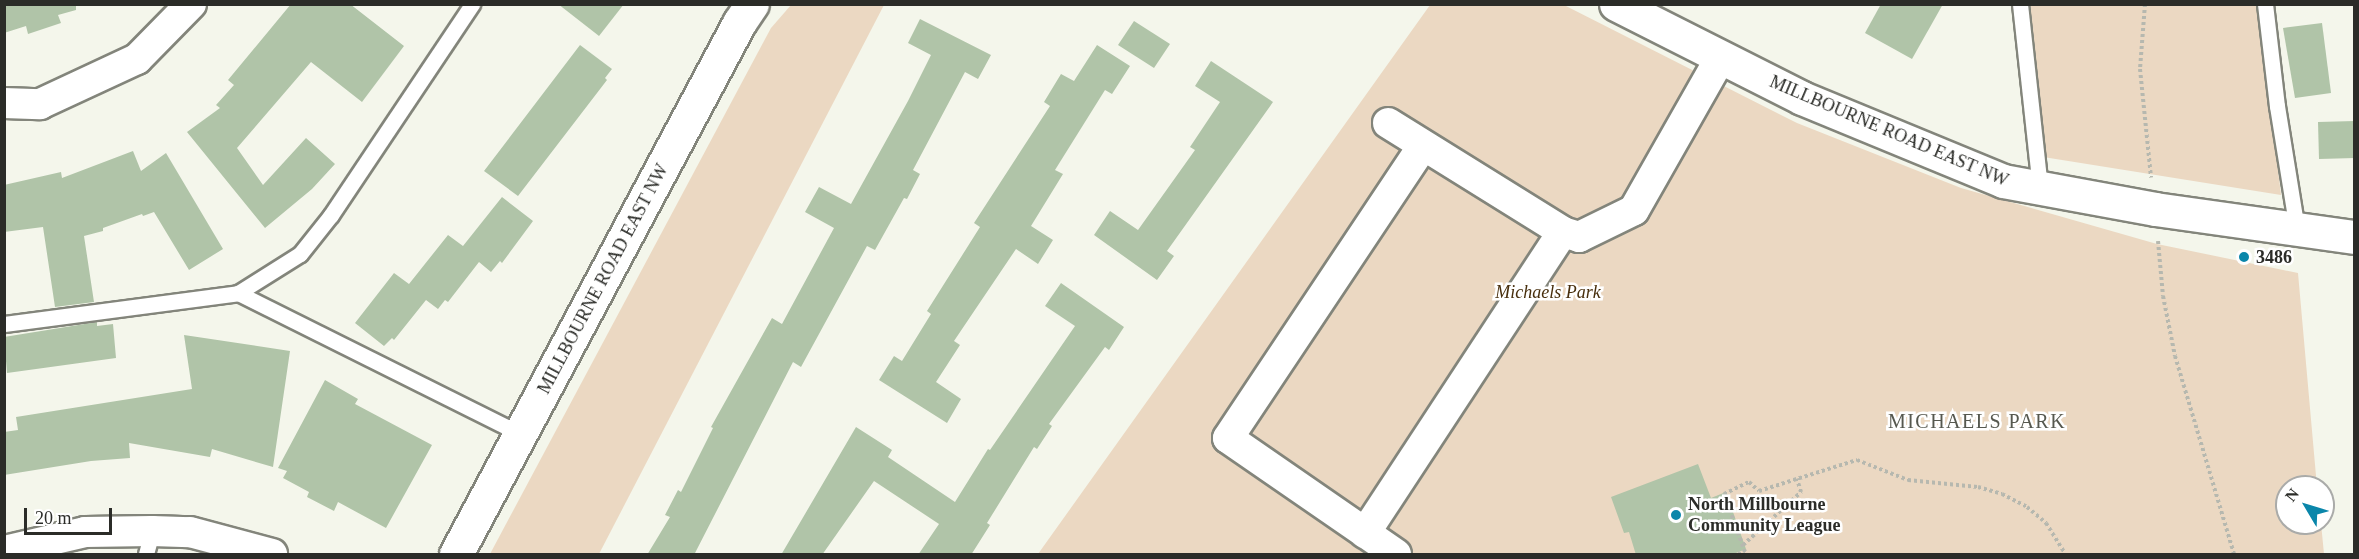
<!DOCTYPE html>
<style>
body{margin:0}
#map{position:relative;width:2359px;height:559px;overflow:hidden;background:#f4f6eb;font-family:"Times New Roman",serif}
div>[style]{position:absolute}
.green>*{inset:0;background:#ebd8c2}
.building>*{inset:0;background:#b0c4a8}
.path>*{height:4px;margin-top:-2px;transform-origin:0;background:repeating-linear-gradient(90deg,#b6b8af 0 3px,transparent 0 6px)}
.roads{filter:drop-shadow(2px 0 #83857b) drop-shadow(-2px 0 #83857b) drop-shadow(0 2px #83857b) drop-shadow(0 -2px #83857b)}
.service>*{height:15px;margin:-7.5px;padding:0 7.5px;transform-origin:7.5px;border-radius:7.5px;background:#fff}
.minor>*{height:30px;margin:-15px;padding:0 15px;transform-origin:15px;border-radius:15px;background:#fff}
.tertiary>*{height:33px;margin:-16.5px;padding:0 16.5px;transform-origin:16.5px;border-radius:16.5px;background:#fff}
.dots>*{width:16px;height:16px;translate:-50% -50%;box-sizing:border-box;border:3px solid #fff;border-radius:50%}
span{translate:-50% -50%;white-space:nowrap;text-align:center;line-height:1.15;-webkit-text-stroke:5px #fff;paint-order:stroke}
.street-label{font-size:18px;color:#2b2c28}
.poi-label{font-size:18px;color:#2b2c28;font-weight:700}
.left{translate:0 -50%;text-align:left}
.park-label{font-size:18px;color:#482f0d;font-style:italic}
.neighbourhood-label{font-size:20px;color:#56584f;letter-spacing:1.5px}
.frame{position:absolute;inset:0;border:6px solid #2b2c28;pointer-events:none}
.north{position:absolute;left:2275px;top:475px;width:60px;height:60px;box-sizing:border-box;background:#fff;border:2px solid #aaaba9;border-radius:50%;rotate:308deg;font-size:16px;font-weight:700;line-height:24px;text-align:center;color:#2b2c28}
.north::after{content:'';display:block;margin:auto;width:21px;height:27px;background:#0a86aa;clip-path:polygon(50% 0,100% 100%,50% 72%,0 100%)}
.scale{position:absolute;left:24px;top:508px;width:88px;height:27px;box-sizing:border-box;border:3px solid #2b2c28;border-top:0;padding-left:8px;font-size:18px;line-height:21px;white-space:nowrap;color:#2b2c28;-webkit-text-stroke:4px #fff;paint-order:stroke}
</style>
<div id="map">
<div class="green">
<div style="clip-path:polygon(791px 5px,884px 5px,599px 554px,490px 554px,771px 28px)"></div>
<div style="clip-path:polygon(1430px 5px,1564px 5px,1797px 123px,1961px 188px,2157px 244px,2298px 273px,2317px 487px,2287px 487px,2287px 523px,2321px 523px,2324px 554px,1038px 554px)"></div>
<div style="clip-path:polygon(2020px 5px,2258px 5px,2281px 195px,2037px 156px)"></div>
</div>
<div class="building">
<div style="clip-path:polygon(4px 4px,76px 4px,76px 10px,58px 15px,61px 23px,28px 34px,26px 26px,4px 33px)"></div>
<div style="clip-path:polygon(291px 4px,350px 4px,404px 46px,362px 102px,311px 62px,237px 148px,263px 185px,306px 138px,335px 164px,312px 189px,265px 228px,187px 132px,220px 108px,216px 105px,234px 85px,228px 80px)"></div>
<div style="clip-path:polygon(558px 4px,624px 4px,599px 36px)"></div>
<div style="clip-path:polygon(1881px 4px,1943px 4px,1912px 59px,1865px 33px)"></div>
<div style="clip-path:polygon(920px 19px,991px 55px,978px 79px,965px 72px,913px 170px,920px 174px,907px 199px,904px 198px,875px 250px,867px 246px,801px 367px,793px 362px,694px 555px,647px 555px,670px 517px,665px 515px,678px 490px,681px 492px,713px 428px,711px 427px,772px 318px,782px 324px,834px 228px,805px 212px,819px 187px,851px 204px,908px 101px,931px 55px,908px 43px)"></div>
<div style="clip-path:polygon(1134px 21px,1170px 44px,1154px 68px,1118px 45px)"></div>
<div style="clip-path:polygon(2322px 23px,2331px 93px,2295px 98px,2283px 28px)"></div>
<div style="clip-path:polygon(580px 45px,612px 69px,605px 78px,607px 80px,518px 196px,484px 171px)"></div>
<div style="clip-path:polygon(1097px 45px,1130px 66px,1112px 94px,1105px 90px,1055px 170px,1063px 174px,1031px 226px,1053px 240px,1038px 264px,1016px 249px,954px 341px,960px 345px,936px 382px,961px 399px,947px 423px,879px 380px,894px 356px,902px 361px,931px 314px,927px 311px,980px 227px,974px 223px,1050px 106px,1044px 102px,1061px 74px,1074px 81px)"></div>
<div style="clip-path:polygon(1211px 61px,1273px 102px,1167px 251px,1174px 256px,1157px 280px,1094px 235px,1110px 211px,1138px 230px,1195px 150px,1190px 147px,1220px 102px,1195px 86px)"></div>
<div style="clip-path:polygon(2355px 121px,2355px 158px,2319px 159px,2318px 122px)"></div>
<div style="clip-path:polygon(133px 151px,141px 171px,166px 153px,223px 249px,189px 270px,154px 212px,143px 216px,142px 214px,103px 228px,103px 231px,84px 236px,94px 302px,55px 307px,43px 227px,4px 232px,4px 185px,61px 172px,62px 178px)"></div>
<div style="clip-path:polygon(502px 197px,533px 221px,502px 263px,500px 261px,491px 272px,479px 262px,448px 302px,445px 300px,438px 309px,426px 300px,394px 340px,392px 338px,384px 346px,355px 323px,394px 273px,409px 284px,448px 235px,463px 246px)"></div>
<div style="clip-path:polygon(1061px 283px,1124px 327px,1109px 350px,1105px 347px,1049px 424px,1052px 426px,1037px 449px,1034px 447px,987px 523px,990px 525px,971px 555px,918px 555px,939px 524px,874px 481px,822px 555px,781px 555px,856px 427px,892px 450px,888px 457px,955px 502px,988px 449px,990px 450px,1075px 326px,1045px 306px)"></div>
<div style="clip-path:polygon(97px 322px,97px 326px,113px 324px,116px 358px,7px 373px,4px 337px)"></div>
<div style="clip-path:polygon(184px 335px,290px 351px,273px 467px,212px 449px,210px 457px,129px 443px,130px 458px,91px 461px,4px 475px,4px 432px,18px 430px,16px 417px,192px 389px)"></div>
<div style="clip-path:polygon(325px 380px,358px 399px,355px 404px,432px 445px,386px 528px,338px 502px,334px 511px,307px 497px,309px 492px,283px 478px,287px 471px,278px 468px)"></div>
<div style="clip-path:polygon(1698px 464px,1711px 498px,1726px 492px,1746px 549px,1731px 555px,1636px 555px,1629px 532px,1624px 533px,1611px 497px)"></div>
</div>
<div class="path">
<div style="left:2145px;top:4px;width:65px;rotate:94.4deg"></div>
<div style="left:2140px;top:69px;width:109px;rotate:84.2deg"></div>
<div style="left:2158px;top:241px;width:55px;rotate:84.8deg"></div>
<div style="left:2163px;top:296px;width:61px;rotate:78.7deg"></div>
<div style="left:2175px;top:356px;width:207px;rotate:73.4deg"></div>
<div style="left:1743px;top:545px;width:79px;rotate:-42.4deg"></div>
<div style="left:1801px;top:492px;width:14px;rotate:-107deg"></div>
<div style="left:1738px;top:554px;width:7px;rotate:-16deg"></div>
<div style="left:1745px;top:552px;width:62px;rotate:-109.9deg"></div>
<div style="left:1724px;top:494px;width:28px;rotate:-26deg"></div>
<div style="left:1749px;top:482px;width:13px;rotate:42deg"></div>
<div style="left:1759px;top:491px;width:103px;rotate:-17.6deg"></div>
<div style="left:1857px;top:460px;width:55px;rotate:21.4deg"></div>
<div style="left:1908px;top:480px;width:70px;rotate:5.7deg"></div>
<div style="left:1978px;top:487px;width:25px;rotate:16deg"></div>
<div style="left:2002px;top:494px;width:28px;rotate:27deg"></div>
<div style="left:2027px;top:507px;width:25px;rotate:40deg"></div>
<div style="left:2046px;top:523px;width:36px;rotate:58deg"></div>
</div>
<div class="roads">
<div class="service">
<div style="left:2020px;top:4px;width:186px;rotate:83.8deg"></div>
<div style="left:2265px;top:4px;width:103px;rotate:83.3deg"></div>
<div style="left:2277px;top:106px;width:126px;rotate:80.8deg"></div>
<div style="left:238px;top:293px;width:316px;rotate:26.5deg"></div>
<div style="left:4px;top:324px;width:236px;rotate:-7.5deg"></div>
<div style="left:238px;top:293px;width:73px;rotate:-32.2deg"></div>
<div style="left:300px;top:254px;width:50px;rotate:-51.5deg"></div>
<div style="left:331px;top:215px;width:254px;rotate:-56.2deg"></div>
<div style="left:146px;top:554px;width:24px;rotate:-75deg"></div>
</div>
<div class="minor">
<div style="left:4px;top:103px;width:36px;rotate:2deg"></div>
<div style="left:40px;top:104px;width:107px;rotate:-24.9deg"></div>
<div style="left:137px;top:59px;width:77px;rotate:-45.5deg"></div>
<div style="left:1388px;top:123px;width:206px;rotate:31.9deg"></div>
<div style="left:1563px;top:232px;width:17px;rotate:17deg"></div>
<div style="left:1579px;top:237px;width:61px;rotate:-26.1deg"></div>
<div style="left:1634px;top:210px;width:176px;rotate:-60.4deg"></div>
<div style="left:1365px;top:533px;width:360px;rotate:-56.7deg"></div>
<div style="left:4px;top:551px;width:83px;rotate:-13.2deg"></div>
<div style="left:85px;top:532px;width:67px;rotate:-0.9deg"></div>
<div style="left:152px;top:531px;width:38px;rotate:2deg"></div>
<div style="left:190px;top:532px;width:85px;rotate:15deg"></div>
<div style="left:1396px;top:554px;width:204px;rotate:-145.4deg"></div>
<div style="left:1228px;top:438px;width:351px;rotate:-56.3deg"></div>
</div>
<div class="tertiary">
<div style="left:1616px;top:4px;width:208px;rotate:26.8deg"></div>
<div style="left:1802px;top:98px;width:217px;rotate:22.4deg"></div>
<div style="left:2003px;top:181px;width:155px;rotate:10.4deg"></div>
<div style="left:2155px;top:209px;width:201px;rotate:8deg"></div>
<div style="left:456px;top:554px;width:602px;rotate:-61.94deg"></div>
<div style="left:739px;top:23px;width:23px;rotate:-56deg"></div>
</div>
</div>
<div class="dots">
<div style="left:2244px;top:257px;background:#0a86aa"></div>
<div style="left:1676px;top:515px;background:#0a86aa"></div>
</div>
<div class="street-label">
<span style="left:1889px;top:131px;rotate:23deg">MILLBOURNE ROAD EAST NW</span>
<span style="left:603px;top:279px;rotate:-62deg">MILLBOURNE ROAD EAST NW</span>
</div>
<div class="poi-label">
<span class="left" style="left:2256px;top:257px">3486</span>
<span class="left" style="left:1688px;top:515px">North Millbourne<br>Community League</span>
</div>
<div class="park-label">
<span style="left:1548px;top:292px">Michaels Park</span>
</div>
<div class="neighbourhood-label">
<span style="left:1977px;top:421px">MICHAELS PARK</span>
</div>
<div class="frame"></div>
<div class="north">N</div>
<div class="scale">20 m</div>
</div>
